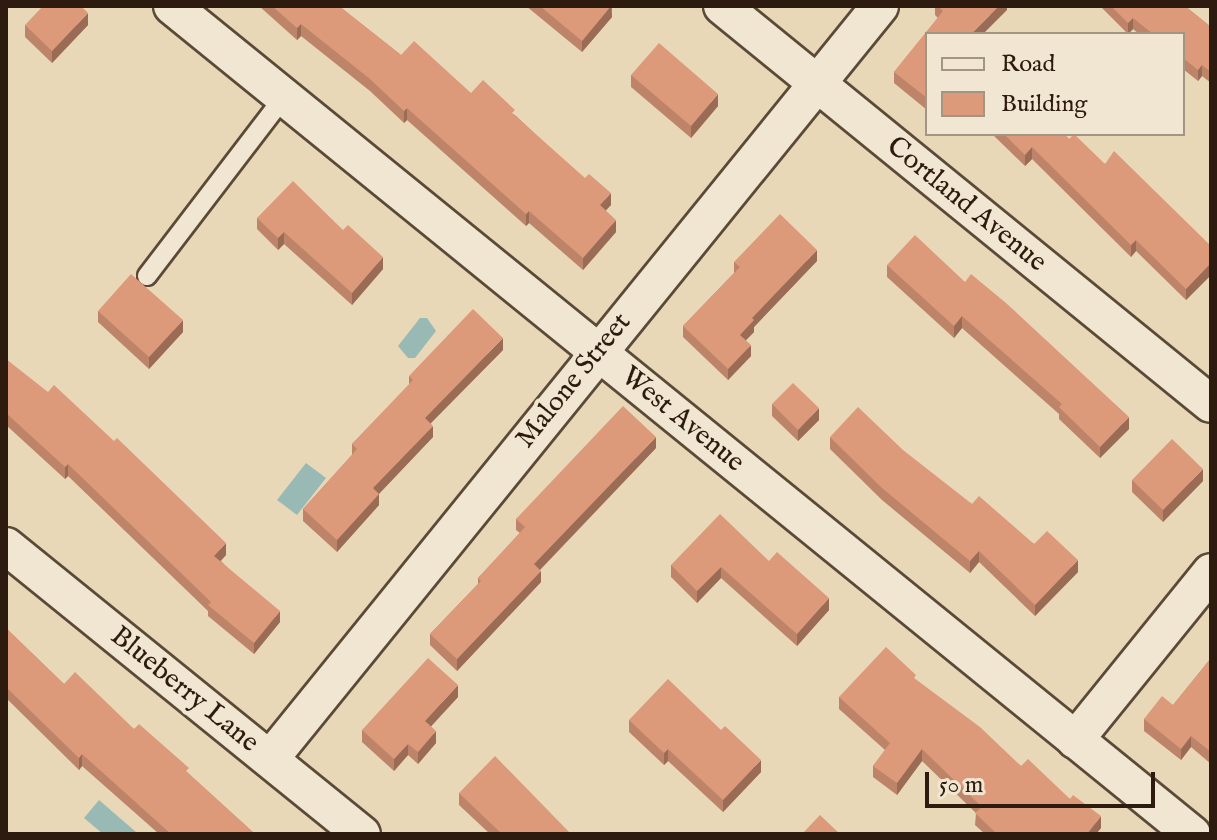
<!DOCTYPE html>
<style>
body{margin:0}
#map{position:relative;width:1217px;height:840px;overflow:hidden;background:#e9d8b8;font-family:"IM FELL English",serif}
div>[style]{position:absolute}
.water>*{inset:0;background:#99b9b5}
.roads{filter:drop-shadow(2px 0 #5b4a38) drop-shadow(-2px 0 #5b4a38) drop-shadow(0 2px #5b4a38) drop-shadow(0 -2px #5b4a38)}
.service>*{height:18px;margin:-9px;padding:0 9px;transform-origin:9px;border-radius:9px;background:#f1e6d1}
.minor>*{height:36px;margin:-18px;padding:0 18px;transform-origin:18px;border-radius:18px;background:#f1e6d1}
.wall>*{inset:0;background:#be8469}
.shaded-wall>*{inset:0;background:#9b6c55}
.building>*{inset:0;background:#dd9a7a}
span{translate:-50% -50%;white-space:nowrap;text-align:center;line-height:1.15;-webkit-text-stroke:8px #f1e6d1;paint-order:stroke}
.street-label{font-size:28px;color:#2c1b0e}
.frame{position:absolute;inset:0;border:8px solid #2c1b0e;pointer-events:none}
.legend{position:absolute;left:925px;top:32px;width:260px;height:104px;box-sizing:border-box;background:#f1e6d1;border:2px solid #a29583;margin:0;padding:10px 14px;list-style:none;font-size:24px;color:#2c1b0e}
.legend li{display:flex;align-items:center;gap:16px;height:40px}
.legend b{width:40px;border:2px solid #a29583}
.scale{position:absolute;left:925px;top:772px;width:230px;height:36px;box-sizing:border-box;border:4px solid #2c1b0e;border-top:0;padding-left:10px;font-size:24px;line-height:28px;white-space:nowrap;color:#2c1b0e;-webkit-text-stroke:6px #f1e6d1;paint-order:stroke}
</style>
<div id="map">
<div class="water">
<div style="clip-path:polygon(420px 318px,427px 318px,436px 331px,415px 358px,408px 358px,398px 346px)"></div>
<div style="clip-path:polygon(306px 463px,326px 478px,297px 515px,277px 500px)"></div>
<div style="clip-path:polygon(99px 800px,136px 832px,134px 834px,103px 834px,84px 818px)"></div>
</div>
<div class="roads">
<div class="service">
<div style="left:147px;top:276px;width:225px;rotate:-52.6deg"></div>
</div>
<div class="minor">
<div style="left:172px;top:6px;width:1314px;rotate:39.07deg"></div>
<div style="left:722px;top:6px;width:630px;rotate:39.14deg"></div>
<div style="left:6px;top:546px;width:458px;rotate:39deg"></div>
<div style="left:1075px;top:740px;width:216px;rotate:-51deg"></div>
<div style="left:270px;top:759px;width:969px;rotate:-50.99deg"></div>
</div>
</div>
<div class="wall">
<div style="clip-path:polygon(259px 6px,339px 6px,401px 55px,471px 93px,515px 115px,611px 205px,605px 210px,616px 232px,583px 270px,529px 223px,526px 226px,407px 120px,404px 123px,370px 91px,301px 36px,297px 40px)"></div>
<div style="clip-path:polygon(526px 6px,612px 6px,612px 17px,582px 52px)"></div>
<div style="clip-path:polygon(935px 6px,1007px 6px,1007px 10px,927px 34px,927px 110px,894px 83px,894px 72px,938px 18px,935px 15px)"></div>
<div style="clip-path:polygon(1100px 6px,1185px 6px,1211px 27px,1211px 83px,1202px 76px,1198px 81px,1183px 69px,1183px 34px,1139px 34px,1133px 29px,1128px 34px)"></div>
<div style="clip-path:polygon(25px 25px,88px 25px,52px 63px,25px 37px)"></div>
<div style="clip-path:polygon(631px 75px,718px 106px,691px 138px,631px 87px)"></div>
<div style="clip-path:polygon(992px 134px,1064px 134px,1069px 139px,1105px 164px,1211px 246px,1211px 275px,1186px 300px,1136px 251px,1131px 257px,1032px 159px,1025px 166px)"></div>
<div style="clip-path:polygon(257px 218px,343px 230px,383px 269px,352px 305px,284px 244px,278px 250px,257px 229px)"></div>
<div style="clip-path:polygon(817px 261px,754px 327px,754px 332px,746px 340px,751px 356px,728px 380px,683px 337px,683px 326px,734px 273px,734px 262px)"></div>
<div style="clip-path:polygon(887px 265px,965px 282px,1129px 429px,1100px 458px,1059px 419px,1059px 414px,962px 328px,954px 338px,887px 277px)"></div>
<div style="clip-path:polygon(98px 311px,183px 332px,149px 369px,98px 322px)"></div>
<div style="clip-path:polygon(503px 350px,431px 423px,433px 437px,379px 494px,379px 505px,337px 552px,303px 521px,303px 509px,352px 455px,352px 444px,409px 385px,409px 376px)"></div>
<div style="clip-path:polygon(6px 359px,226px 555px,221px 561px,280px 622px,254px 654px,208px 616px,208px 611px,68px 476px,65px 479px,6px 425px)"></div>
<div style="clip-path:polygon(772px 404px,819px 420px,798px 441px,772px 416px)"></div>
<div style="clip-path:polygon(830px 437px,972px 504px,1078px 572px,1035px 616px,979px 562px,970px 573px,882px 500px,830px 449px)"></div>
<div style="clip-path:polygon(656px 448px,540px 570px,541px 582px,457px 671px,430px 645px,430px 634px,478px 584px,478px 578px,520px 533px,516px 530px,516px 519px)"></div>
<div style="clip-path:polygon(1132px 480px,1203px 481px,1163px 522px,1132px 492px)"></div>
<div style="clip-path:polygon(769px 561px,829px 610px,797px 646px,721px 578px,697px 603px,671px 577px,671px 565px)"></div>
<div style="clip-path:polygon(6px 628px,64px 684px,134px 729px,189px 774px,255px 834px,159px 834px,82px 766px,79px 770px,6px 698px)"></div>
<div style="clip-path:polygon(1211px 658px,1211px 764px,1191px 747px,1181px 760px,1144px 731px,1144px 719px,1173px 705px)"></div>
<div style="clip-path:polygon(916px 680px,1021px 766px,1070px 799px,1101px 828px,1096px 834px,985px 834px,975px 825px,976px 813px,922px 761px,897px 795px,873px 777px,873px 766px,885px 750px,839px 709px,839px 697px)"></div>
<div style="clip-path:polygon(458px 697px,431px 726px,436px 743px,418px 764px,408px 755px,394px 771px,362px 742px,362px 730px)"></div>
<div style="clip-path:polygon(629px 720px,721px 730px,761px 772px,723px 812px,668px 761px,664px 765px,629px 732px)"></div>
<div style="clip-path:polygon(459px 793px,571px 834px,490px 834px,459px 805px)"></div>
</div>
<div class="shaded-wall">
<div style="clip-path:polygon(611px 6px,612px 17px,582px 52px,582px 41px)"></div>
<div style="clip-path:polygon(999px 6px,1007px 6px,1007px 10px,983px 34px,971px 34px)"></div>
<div style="clip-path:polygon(88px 13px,88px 25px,52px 63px,52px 51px)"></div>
<div style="clip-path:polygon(1133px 18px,1133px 29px,1128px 34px,1128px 23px)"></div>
<div style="clip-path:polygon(301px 24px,301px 36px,297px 40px,297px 28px)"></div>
<div style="clip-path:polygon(1202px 65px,1202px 76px,1198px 81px,1198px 70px)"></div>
<div style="clip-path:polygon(718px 94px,718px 106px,691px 138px,691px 126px)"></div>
<div style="clip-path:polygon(407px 108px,407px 120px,404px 123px,404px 111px)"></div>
<div style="clip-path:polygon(1032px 147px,1032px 159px,1025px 166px,1025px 155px)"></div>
<div style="clip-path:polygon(611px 193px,611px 205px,600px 217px,600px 205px)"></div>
<div style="clip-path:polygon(529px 211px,529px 223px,526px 226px,526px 214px)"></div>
<div style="clip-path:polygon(616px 220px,616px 232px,583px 270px,583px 258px)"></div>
<div style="clip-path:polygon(284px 232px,284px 244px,278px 250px,278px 238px)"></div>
<div style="clip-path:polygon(1136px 240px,1136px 251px,1131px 257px,1131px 245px)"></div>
<div style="clip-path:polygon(817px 250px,817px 261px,754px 327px,754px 332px,740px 346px,740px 335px,752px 318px)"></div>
<div style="clip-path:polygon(383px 257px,383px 269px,352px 305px,352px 293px)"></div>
<div style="clip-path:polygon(1211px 263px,1211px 275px,1186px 300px,1186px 289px)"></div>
<div style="clip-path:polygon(962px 316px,962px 328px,954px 338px,954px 326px)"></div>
<div style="clip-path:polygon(183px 320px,183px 332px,149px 369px,149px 357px)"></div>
<div style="clip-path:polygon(503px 338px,503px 350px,425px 429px,425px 418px)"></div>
<div style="clip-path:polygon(751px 345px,751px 356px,728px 380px,728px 369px)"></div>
<div style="clip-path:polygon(819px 408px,819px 420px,798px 441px,798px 430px)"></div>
<div style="clip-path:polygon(1129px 417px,1129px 429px,1100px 458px,1100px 447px)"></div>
<div style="clip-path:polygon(433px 426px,433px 437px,373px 500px,373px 488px)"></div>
<div style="clip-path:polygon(656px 437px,656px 448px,534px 576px,534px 564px)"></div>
<div style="clip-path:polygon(68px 464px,68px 476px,65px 479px,65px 467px)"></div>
<div style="clip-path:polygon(1203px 469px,1203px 481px,1163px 522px,1163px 510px)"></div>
<div style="clip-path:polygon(379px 494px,379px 505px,337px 552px,337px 540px)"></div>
<div style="clip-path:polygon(226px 543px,226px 555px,214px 567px,214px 556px)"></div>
<div style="clip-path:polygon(979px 551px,979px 562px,970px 573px,970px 561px)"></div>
<div style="clip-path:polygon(1078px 560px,1078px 572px,1035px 616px,1035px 605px)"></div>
<div style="clip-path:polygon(721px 567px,721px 578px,697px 603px,697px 591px)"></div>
<div style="clip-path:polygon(541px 571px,541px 582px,457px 671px,457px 659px)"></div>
<div style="clip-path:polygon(829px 598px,829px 610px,797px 646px,797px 634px)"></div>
<div style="clip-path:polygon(280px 611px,280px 622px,254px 654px,254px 643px)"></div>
<div style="clip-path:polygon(458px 685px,458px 697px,425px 733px,425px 721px)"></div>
<div style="clip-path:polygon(436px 731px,436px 743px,418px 764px,418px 752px)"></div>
<div style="clip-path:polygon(1191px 736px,1191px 747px,1181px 760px,1181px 749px)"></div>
<div style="clip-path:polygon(408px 744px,408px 755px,394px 771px,394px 759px)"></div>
<div style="clip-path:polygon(668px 749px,668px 761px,664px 765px,664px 753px)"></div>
<div style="clip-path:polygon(922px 749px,922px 761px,897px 795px,897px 783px)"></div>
<div style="clip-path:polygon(82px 754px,82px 766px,79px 770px,79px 758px)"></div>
<div style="clip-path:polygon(761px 760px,761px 772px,723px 812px,723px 800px)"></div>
<div style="clip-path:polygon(1101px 816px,1101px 828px,1096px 834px,1087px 834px)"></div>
</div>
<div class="building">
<div style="clip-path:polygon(43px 6px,81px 6px,88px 13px,52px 51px,25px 25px)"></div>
<div style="clip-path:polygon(272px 6px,339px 6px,401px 55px,414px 41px,471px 93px,483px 80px,515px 110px,512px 113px,585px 178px,589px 174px,611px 193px,600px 205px,616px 220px,583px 258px,529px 211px,526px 214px,407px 108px,404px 111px,370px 79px,301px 24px,297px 28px)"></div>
<div style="clip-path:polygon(540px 6px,611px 6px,582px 41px)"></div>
<div style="clip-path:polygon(938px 6px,999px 6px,971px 34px,927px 34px,927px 98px,894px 72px,943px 11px)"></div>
<div style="clip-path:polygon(1111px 6px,1185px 6px,1211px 27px,1211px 72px,1202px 65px,1198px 70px,1183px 58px,1183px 34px,1153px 34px,1133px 18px,1128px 23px)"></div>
<div style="clip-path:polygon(659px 43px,718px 94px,691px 126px,631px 75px)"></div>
<div style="clip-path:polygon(1004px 134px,1064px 134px,1069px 139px,1074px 134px,1105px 164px,1114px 151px,1211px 246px,1211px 263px,1186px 289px,1136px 240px,1131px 245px,1032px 147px,1025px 155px)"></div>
<div style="clip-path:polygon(293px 181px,343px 230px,348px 225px,383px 257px,352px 293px,284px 232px,278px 238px,257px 218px)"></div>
<div style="clip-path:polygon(780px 214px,817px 250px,752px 318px,754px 320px,740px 335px,751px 345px,728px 369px,683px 326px,740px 267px,734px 262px)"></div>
<div style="clip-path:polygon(915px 235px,965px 282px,971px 274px,1006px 303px,1129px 417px,1100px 447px,1059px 407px,1062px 404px,962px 316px,954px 326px,887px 265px)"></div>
<div style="clip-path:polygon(131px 274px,183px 320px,149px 357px,98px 311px)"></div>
<div style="clip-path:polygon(473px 309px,503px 338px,425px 418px,433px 426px,373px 488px,379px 494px,337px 540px,303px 509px,357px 449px,352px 444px,413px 380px,409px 376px)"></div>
<div style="clip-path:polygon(6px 359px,48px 392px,54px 385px,114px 441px,117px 438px,226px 543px,214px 556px,280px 611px,254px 643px,208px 605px,211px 602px,68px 464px,65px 467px,6px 413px)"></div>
<div style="clip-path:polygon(793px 383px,819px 408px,798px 430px,772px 404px)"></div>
<div style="clip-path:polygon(623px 406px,656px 437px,534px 564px,541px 571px,457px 659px,430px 634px,481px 581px,478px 578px,525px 527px,516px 519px)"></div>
<div style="clip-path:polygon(858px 407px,903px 450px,972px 504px,979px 496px,1034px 544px,1047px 531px,1078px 560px,1035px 605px,979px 551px,970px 561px,882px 488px,830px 437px)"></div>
<div style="clip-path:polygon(1172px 439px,1203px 469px,1163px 510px,1132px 480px)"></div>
<div style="clip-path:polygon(720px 514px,769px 561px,777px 552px,829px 598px,797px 634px,721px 567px,697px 591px,671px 565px)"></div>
<div style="clip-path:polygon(6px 628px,64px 684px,75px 672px,134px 729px,139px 724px,189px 768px,186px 771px,255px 834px,171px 834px,82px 754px,79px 758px,6px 687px)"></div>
<div style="clip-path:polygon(886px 647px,916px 675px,914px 678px,980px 727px,1021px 766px,1028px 759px,1070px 799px,1073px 795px,1101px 816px,1087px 834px,997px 834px,975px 813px,982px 807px,922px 749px,897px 783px,873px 766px,890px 743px,839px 697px)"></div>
<div style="clip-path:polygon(428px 658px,458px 685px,425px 721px,436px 731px,418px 752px,408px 744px,394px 759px,362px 730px)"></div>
<div style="clip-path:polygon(1211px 658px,1211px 752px,1191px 736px,1181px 749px,1144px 719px,1162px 696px,1173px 705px)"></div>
<div style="clip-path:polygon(668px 679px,721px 730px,725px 726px,761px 760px,723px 800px,668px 749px,664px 753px,629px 720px)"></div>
<div style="clip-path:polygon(495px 756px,571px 834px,502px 834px,459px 793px)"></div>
<div style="clip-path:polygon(820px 815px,840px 834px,802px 834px)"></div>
</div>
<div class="street-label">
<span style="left:966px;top:205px;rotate:39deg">Cortland Avenue</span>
<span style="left:574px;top:381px;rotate:-51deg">Malone Street</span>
<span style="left:682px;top:420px;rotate:39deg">West Avenue</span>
<span style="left:184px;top:690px;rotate:39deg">Blueberry Lane</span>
</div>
<div class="frame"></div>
<ul class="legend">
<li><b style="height:10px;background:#f1e6d1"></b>Road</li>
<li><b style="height:22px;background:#dd9a7a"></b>Building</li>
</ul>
<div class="scale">50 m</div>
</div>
